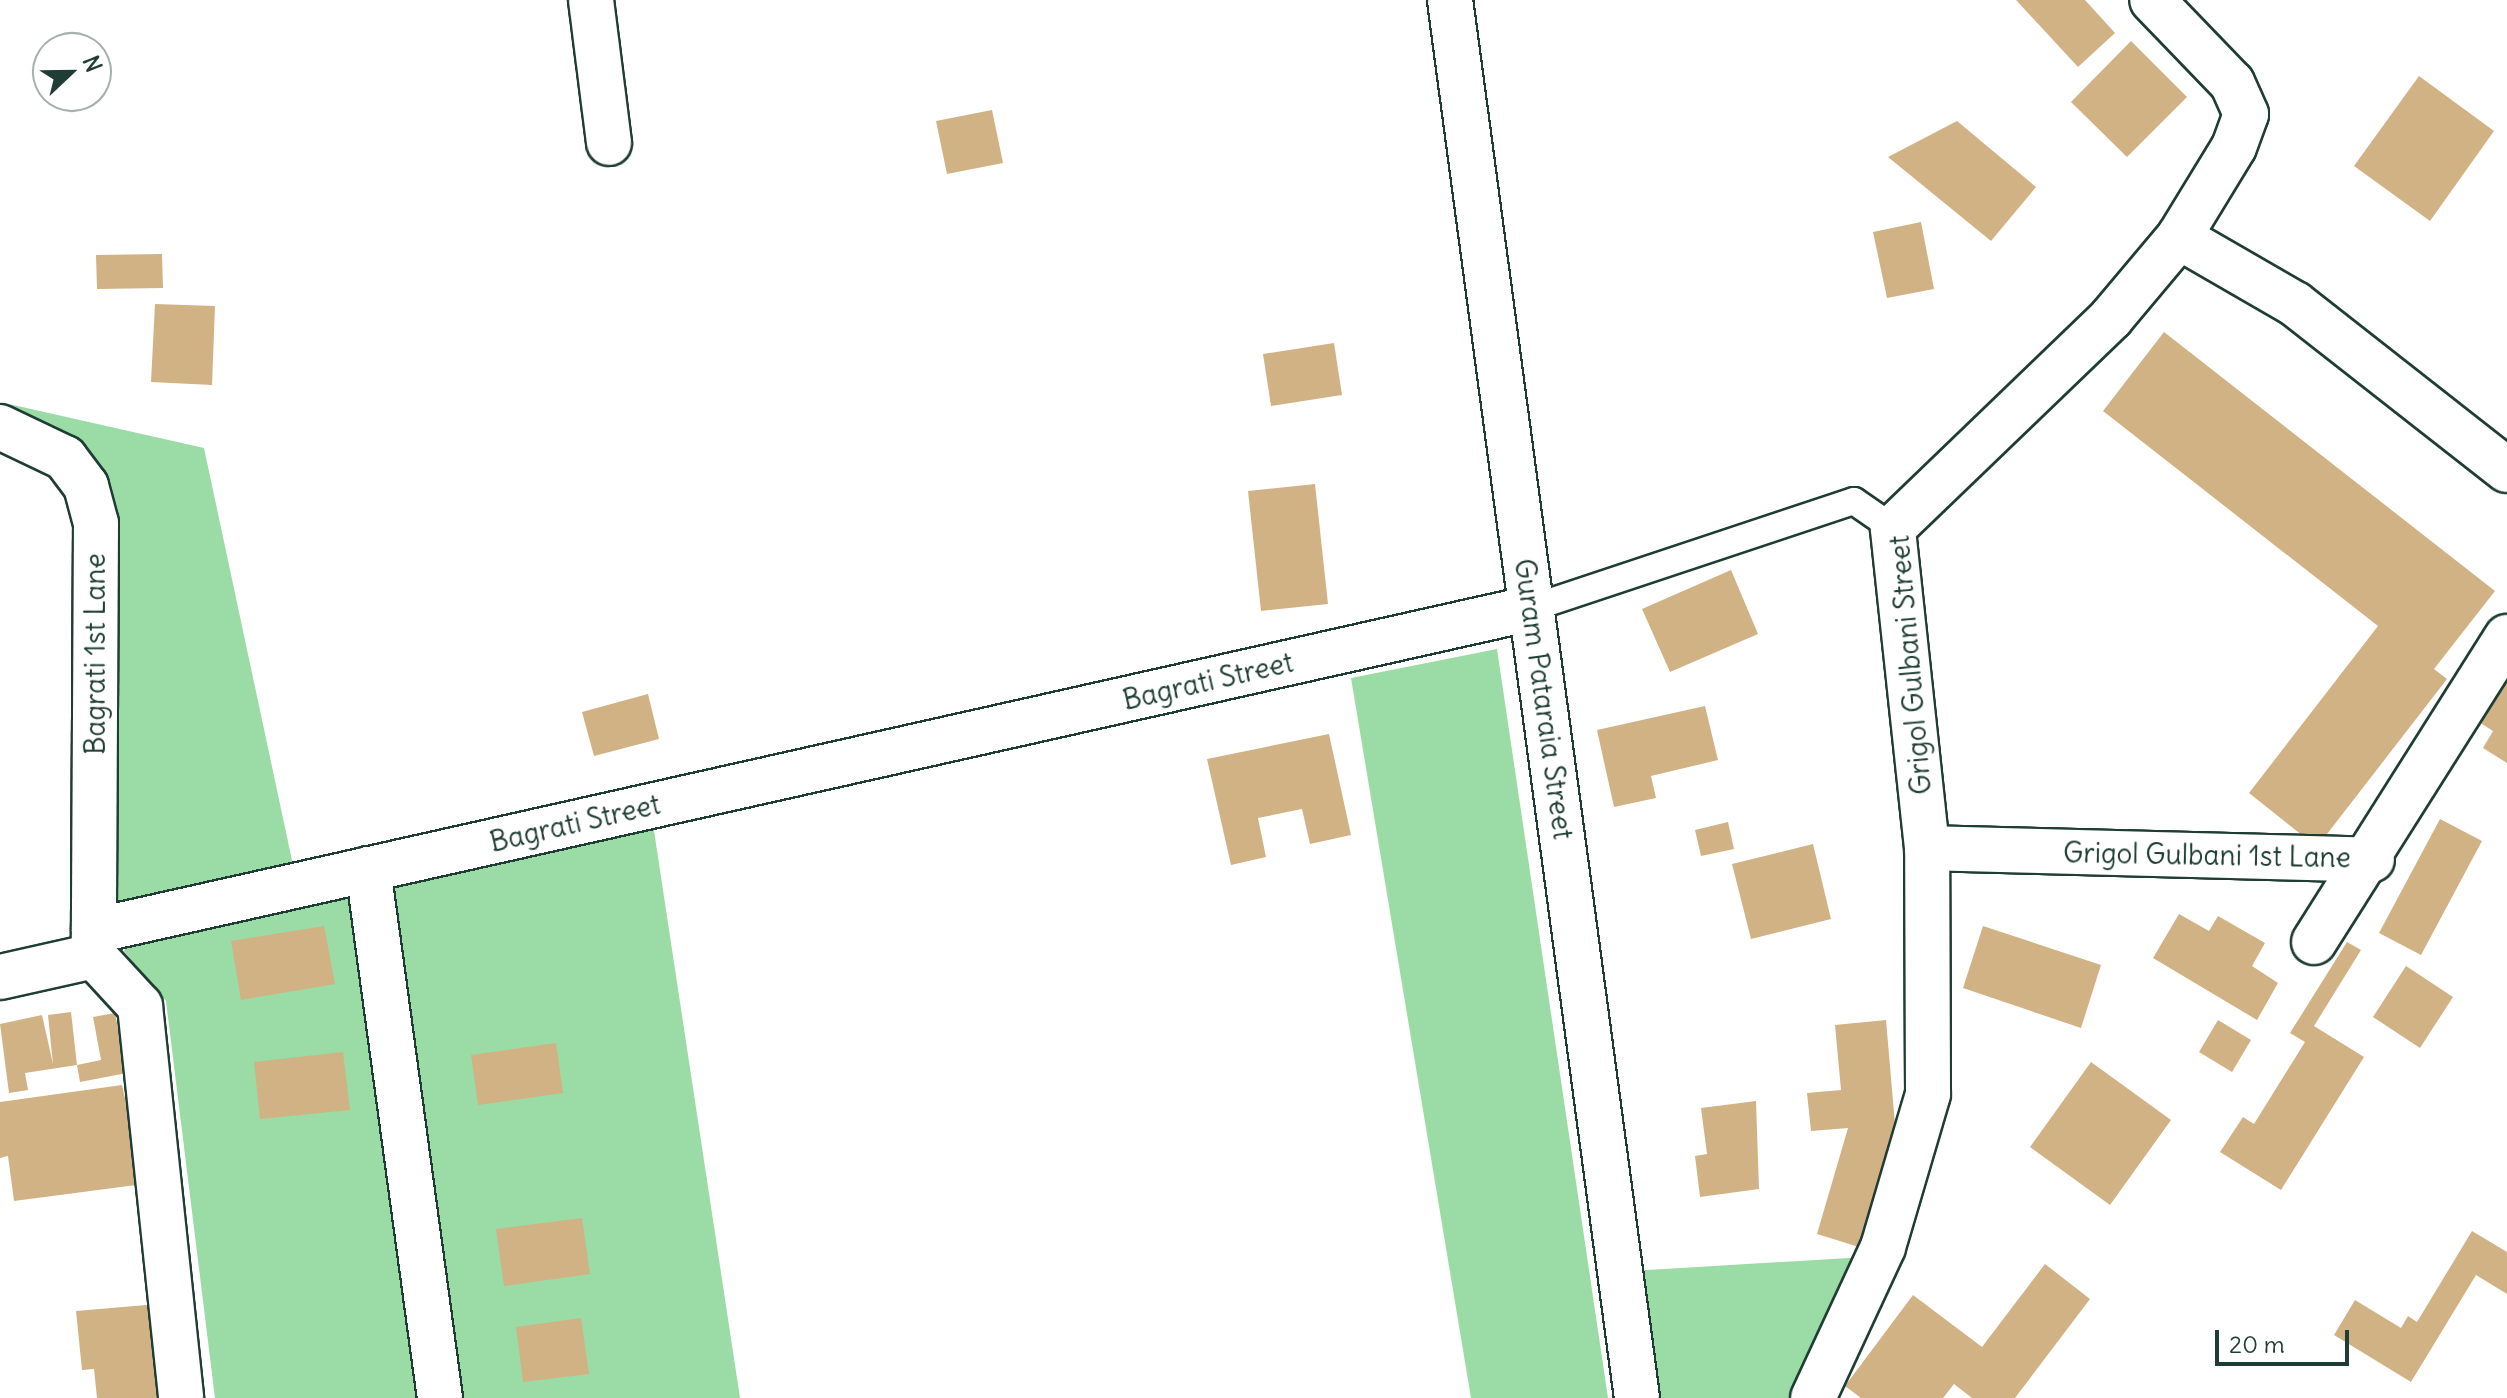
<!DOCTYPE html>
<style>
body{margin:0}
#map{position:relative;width:2507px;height:1398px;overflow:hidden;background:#fff;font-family:Delius,sans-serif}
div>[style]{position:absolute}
.green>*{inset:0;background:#9bdba5}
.building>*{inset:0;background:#d1b285}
.roads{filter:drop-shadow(2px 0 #1f3d34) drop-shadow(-2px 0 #1f3d34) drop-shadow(0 2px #1f3d34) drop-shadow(0 -2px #1f3d34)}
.lane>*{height:26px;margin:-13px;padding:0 13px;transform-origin:13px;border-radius:13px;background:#fff}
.street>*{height:44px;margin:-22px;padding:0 22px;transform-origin:22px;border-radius:22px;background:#fff}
.secondary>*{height:44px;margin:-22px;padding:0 22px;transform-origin:22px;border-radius:22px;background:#fff}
span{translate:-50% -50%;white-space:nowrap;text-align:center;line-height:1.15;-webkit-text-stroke:7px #fff;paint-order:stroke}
.street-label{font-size:28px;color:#1f3d34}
.north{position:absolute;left:32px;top:32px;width:80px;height:80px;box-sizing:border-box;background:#fff;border:2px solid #a5b1ae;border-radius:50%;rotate:68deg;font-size:22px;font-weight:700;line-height:32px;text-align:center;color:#1f3d34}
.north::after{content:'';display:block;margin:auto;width:28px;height:36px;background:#1f3d34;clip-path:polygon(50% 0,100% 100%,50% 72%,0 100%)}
.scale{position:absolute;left:2215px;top:1330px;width:134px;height:36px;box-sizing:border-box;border:4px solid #1f3d34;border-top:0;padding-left:10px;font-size:24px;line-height:28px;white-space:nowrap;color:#1f3d34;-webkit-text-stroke:6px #fff;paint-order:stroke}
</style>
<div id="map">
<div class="green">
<div style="clip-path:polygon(0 402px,204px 448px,293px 865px,109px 905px,109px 523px)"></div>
<div style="clip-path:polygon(1497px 649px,1608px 1398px,1471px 1398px,1351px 678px)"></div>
<div style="clip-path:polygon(653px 824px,740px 1398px,215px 1398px,166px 1001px,124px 951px,133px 936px)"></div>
<div style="clip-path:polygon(1865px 1257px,1794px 1398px,1651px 1398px,1631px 1271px)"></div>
</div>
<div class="building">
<div style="clip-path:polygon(2016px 0,2085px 0,2115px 33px,2078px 67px)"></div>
<div style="clip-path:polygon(2131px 41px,2187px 97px,2127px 157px,2071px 102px)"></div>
<div style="clip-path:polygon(2419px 76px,2494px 131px,2430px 221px,2354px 166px)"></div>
<div style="clip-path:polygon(992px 110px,1003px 163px,947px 174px,936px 121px)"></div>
<div style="clip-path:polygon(1957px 121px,2036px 187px,1991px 241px,1888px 157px)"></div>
<div style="clip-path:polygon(1921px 222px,1934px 289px,1887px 298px,1873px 232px)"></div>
<div style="clip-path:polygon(162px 254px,163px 288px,97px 289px,96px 255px)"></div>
<div style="clip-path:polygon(155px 304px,215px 306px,212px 385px,151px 382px)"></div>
<div style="clip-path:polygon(2164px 332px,2495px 591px,2434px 669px,2447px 679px,2317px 847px,2249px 793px,2378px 626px,2103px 411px)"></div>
<div style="clip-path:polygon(1334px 343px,1342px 395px,1271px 406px,1263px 354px)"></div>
<div style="clip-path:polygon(1315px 484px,1328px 604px,1261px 611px,1248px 491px)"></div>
<div style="clip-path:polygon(1731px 570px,1758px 634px,1670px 672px,1642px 609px)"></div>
<div style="clip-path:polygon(2507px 671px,2507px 763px,2483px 748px,2493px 731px,2474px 719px)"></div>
<div style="clip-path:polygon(648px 694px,659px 739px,594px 756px,582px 712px)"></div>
<div style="clip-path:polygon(1705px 706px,1718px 760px,1651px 776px,1656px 798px,1614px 807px,1597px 730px)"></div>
<div style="clip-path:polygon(1329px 734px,1351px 835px,1310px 844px,1302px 809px,1258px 818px,1266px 857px,1231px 865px,1207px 759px)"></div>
<div style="clip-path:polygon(2440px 819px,2482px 841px,2421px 955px,2379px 933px)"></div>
<div style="clip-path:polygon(1728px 822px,1734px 849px,1701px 856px,1695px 830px)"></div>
<div style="clip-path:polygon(1813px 844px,1831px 919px,1751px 939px,1732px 864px)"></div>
<div style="clip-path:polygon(2179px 914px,2209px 931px,2218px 916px,2265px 943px,2252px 966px,2278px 983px,2257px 1020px,2153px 958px)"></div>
<div style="clip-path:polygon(324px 926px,335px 984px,241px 1000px,231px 941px)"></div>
<div style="clip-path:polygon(1983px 926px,2101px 965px,2081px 1028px,1963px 988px)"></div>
<div style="clip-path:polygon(2347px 942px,2361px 950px,2314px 1026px,2364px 1057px,2281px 1190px,2220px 1152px,2243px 1117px,2254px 1124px,2305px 1042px,2290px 1033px)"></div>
<div style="clip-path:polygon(2406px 966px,2453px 997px,2420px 1048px,2373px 1017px)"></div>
<div style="clip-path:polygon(71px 1012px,77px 1065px,25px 1073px,28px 1090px,9px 1093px,0 1024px,42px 1015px,53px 1064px,48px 1015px)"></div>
<div style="clip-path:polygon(115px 1013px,127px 1073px,80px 1082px,77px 1065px,101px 1060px,93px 1017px)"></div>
<div style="clip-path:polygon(1886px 1020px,1895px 1124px,1859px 1247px,1817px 1234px,1848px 1128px,1811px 1131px,1807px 1093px,1841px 1090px,1835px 1025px)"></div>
<div style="clip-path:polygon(2218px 1020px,2251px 1040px,2232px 1072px,2199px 1052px)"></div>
<div style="clip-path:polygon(556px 1043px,563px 1093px,478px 1105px,471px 1055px)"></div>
<div style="clip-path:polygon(343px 1052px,350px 1110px,260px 1119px,254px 1062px)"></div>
<div style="clip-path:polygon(2091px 1062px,2171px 1120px,2110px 1205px,2030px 1147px)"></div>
<div style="clip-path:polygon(122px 1085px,144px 1184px,14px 1201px,8px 1156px,0 1158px,0 1102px)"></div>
<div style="clip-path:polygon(1756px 1101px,1759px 1189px,1700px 1197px,1695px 1156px,1707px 1154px,1701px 1108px)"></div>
<div style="clip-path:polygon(582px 1218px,590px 1274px,504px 1286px,496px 1229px)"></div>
<div style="clip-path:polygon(2472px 1231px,2507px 1252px,2507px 1294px,2476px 1275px,2411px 1382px,2334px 1335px,2355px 1300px,2401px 1328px,2408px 1316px,2417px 1322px)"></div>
<div style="clip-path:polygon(2045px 1264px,2090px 1299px,2015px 1398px,1972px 1398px,1954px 1384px,1943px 1398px,1861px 1398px,1845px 1386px,1913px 1295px,1982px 1347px)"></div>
<div style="clip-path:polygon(158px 1304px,167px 1398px,97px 1398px,94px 1369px,82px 1370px,76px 1311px)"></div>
<div style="clip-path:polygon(581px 1318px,589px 1374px,523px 1382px,516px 1327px)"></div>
</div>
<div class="roads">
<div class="lane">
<div style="left:1532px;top:608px;width:339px;rotate:-18.4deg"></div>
<div style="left:1854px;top:501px;width:47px;rotate:34.7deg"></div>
</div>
<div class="street">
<div style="left:591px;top:0;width:144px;rotate:82.8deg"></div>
<div style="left:2179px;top:237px;width:134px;rotate:30deg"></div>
<div style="left:2295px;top:304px;width:269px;rotate:38.1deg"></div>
<div style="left:0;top:427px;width:72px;rotate:25.5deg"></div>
<div style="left:65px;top:458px;width:35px;rotate:53deg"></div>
<div style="left:86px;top:486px;width:38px;rotate:75deg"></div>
<div style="left:96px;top:523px;width:433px;rotate:90.3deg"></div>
<div style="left:94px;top:956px;width:68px;rotate:47.4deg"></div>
<div style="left:140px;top:1006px;width:394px;rotate:84deg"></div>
<div style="left:1927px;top:848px;width:445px;rotate:1.5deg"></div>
<div style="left:368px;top:869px;width:534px;rotate:82.25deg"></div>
<div style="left:94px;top:931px;width:1474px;rotate:-12.66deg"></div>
<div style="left:2314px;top:942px;width:361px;rotate:-57.7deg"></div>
<div style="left:0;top:977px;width:96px;rotate:-12.6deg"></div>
<div style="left:1813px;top:1398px;width:166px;rotate:-65.1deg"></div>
<div style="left:1883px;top:1247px;width:159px;rotate:-73.6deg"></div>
<div style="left:1928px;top:1094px;width:246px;rotate:-90.2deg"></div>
<div style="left:1927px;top:848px;width:322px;rotate:-96.1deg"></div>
<div style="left:1893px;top:528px;width:303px;rotate:-43.9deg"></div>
<div style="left:2111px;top:318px;width:106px;rotate:-50deg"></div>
<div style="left:2179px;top:237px;width:105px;rotate:-58.6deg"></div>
<div style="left:2234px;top:147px;width:35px;rotate:-70deg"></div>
<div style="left:2246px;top:114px;width:34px;rotate:-114deg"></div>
<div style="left:2232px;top:83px;width:115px;rotate:-133.9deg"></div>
</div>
<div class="secondary">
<div style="left:1450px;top:0;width:1410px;rotate:82.38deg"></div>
</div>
</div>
<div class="street-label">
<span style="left:95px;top:654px;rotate:-90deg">Bagrati 1st Lane</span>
<span style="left:1910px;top:665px;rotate:-95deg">Grigol Gulbani Street</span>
<span style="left:1208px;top:681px;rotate:-13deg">Bagrati Street</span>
<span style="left:1544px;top:699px;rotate:82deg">Guram Pataraia Street</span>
<span style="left:575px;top:823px;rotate:-13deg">Bagrati Street</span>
<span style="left:2207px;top:855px;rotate:1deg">Grigol Gulbani 1st Lane</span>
</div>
<div class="north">N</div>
<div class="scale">20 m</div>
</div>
